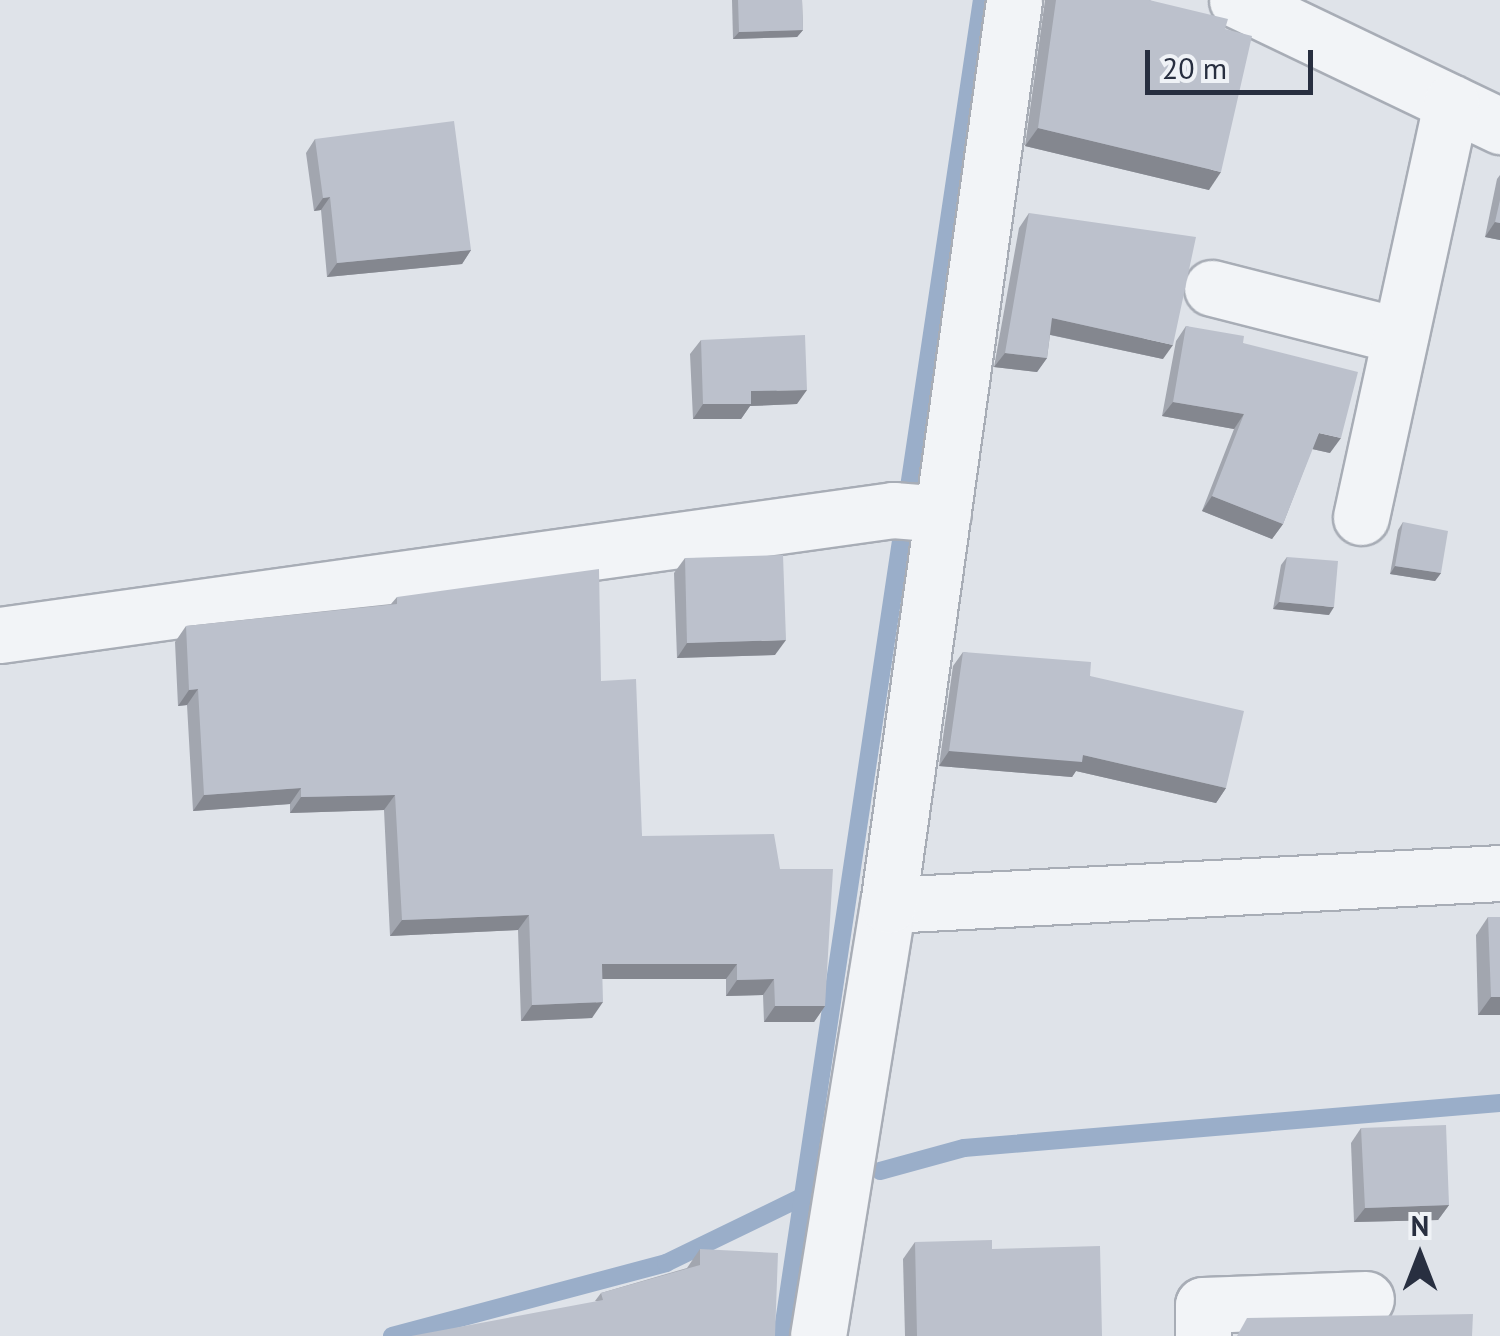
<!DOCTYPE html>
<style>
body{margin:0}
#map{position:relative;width:1500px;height:1336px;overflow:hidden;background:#dfe3e9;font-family:"PT Sans",sans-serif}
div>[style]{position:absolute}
.stream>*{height:18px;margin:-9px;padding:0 9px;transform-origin:9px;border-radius:9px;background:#9aaec9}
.roads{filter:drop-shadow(2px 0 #a8adb6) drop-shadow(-2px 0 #a8adb6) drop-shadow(0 2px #a8adb6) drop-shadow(0 -2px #a8adb6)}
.minor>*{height:55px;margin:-27.5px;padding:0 27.5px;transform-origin:27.5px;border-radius:27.5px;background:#f2f4f7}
.wall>*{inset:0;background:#a2a6af}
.shaded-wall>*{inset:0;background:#84878f}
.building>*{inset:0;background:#bcc1cc}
span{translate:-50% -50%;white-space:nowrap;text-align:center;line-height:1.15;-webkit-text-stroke:8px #eff2f6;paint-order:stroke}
.north{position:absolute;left:1370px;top:1206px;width:100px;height:100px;-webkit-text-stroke:8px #eff2f6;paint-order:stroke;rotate:0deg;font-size:28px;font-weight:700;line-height:40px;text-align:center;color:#282f40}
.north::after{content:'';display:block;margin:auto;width:35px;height:45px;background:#282f40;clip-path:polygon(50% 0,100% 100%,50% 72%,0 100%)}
.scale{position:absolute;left:1145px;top:50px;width:168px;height:45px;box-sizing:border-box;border:5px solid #282f40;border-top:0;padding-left:12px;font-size:30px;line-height:35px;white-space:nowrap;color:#282f40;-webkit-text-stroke:8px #eff2f6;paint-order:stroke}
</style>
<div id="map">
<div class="stream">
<div style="left:880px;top:1171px;width:87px;rotate:-15.3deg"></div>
<div style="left:964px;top:1148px;width:538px;rotate:-4.8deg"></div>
<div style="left:392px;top:1336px;width:284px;rotate:-14.9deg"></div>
<div style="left:666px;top:1263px;width:156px;rotate:-25.9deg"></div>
<div style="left:782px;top:1336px;width:1351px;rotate:-81.49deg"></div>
</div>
<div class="roads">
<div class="minor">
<div style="left:1237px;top:0;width:292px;rotate:25.6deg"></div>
<div style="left:1212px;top:288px;width:194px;rotate:14.3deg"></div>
<div style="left:1361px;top:517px;width:424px;rotate:-77.7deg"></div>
<div style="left:0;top:635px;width:902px;rotate:-7.97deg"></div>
<div style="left:893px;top:510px;width:50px;rotate:4.6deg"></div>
<div style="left:888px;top:905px;width:613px;rotate:-2.99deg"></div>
<div style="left:818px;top:1336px;width:437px;rotate:-80.8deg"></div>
<div style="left:888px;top:905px;width:914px;rotate:-82.07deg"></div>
<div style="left:1203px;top:1336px;width:31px;rotate:-90deg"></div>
<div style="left:1203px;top:1305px;width:163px;rotate:-2.1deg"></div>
</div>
</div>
<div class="wall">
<div style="clip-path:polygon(732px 0,802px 0,803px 30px,797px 37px,733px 39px)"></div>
<div style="clip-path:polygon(1045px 0,1149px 0,1225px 29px,1209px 190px,1025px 146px)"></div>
<div style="clip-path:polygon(315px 139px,471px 250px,462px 264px,327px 277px,321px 210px,314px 211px,306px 153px)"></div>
<div style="clip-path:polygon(1500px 175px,1500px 240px,1485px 237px,1497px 179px)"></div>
<div style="clip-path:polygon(1029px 213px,1163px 359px,1050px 335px,1047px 358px,1037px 372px,994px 367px,1019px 228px)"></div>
<div style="clip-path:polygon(1186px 326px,1243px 343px,1330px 453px,1312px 449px,1283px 524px,1272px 539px,1202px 511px,1234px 429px,1162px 416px,1176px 341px)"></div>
<div style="clip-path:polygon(701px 340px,797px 404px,750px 406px,741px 419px,693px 419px,690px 354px)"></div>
<div style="clip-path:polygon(1403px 522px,1441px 573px,1435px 581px,1390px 574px,1398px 530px)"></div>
<div style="clip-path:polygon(1287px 557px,1329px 615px,1273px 609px,1281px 565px)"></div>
<div style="clip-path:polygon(685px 558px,775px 655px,677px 658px,674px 573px)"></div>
<div style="clip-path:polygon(397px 597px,601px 681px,642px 836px,780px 869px,825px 1006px,814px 1022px,764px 1022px,763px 995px,726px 996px,726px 979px,602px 979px,592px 1018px,521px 1021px,518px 930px,390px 936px,384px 810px,290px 813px,290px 804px,193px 811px,187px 705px,178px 706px,175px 642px,186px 626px,391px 604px)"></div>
<div style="clip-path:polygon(963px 652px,1090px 676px,1226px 788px,1216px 803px,1076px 771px,1072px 777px,939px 766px,953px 666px)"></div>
<div style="clip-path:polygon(1488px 917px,1500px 917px,1500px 1015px,1478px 1015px,1476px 935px)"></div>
<div style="clip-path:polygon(1361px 1128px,1449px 1205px,1438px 1220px,1354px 1222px,1351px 1143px)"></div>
<div style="clip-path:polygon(915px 1242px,992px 1249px,1102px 1336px,905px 1336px,903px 1259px)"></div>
<div style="clip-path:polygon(700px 1249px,775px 1336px,595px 1301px,601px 1293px,687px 1268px)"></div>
</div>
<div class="shaded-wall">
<div style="clip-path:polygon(803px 30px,797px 37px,733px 39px,739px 32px)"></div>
<div style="clip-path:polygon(1038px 128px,1221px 172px,1209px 190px,1025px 146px)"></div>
<div style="clip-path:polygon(330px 197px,321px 210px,314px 211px,323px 198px)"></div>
<div style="clip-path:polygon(1495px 222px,1500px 223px,1500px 240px,1485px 237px)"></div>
<div style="clip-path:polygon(471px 250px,462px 264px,327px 277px,337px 263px)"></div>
<div style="clip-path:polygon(1052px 318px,1173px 345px,1163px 359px,1042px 333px)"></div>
<div style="clip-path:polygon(1005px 353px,1047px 358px,1037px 372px,994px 367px)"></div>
<div style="clip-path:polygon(807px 390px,797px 404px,750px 406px,741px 419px,693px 419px,703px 404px,751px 391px)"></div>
<div style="clip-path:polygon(1173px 402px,1244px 414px,1234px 429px,1162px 416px)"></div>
<div style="clip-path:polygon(1319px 433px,1341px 438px,1330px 453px,1308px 448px)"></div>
<div style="clip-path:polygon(1212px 496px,1283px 524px,1272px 539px,1202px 511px)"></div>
<div style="clip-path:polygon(1395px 566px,1441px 573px,1435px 581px,1390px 574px)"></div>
<div style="clip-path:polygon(1279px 602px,1334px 607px,1329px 615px,1273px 609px)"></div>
<div style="clip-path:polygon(786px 640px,775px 655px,677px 658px,687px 643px)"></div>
<div style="clip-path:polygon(198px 689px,187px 705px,178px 706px,189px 690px)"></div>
<div style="clip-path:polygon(949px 751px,1083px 755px,1226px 788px,1216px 803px,1076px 771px,1072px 777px,939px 766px)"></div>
<div style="clip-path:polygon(301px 788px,290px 804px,193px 811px,204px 795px)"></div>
<div style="clip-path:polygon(395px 795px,384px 810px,290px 813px,301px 797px)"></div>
<div style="clip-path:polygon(529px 915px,518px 930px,390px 936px,402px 920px)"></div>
<div style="clip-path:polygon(602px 964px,737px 964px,726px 979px,591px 979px)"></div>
<div style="clip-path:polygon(774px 979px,763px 995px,726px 996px,737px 980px)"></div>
<div style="clip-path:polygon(1491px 997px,1500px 997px,1500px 1015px,1478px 1015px)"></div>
<div style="clip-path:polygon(603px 1002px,592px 1018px,521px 1021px,532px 1005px)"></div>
<div style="clip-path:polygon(775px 1006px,825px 1006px,814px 1022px,764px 1022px)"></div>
<div style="clip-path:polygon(1449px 1205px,1438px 1220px,1354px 1222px,1365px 1208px)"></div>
</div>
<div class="building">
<div style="clip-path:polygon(738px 0,802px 0,803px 30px,739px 32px)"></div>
<div style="clip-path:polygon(1056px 0,1149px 0,1228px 19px,1225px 29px,1252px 36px,1221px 172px,1038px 128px)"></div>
<div style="clip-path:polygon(454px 121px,471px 250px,337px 263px,330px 197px,323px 198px,315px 139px)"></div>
<div style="clip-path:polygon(1500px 200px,1500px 223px,1495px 222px)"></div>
<div style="clip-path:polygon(1029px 213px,1196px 237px,1173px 345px,1052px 318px,1047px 358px,1005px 353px)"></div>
<div style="clip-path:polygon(1186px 326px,1244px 336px,1243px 343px,1358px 372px,1341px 438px,1319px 433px,1283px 524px,1212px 496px,1244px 414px,1173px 402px)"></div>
<div style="clip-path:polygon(805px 335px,807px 390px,751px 391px,751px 404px,703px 404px,701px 340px)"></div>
<div style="clip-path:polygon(1403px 522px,1448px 531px,1441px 573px,1395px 566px)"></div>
<div style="clip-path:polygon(783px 555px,786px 640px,687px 643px,685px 558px)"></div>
<div style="clip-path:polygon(1287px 557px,1338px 561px,1334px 607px,1279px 602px)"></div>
<div style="clip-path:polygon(599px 569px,601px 681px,636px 679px,642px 836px,774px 834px,780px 869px,833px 869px,825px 1006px,775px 1006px,774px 979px,737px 980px,737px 964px,602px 964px,603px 1002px,532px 1005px,529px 915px,402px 920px,395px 795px,301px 797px,301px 788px,204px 795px,198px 689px,189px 690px,186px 626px,397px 604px,397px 597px)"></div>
<div style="clip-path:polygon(963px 652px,1091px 662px,1090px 676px,1244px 711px,1226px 788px,1083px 755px,1082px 762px,949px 751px)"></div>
<div style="clip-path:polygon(1488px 917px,1500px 917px,1500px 997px,1491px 997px)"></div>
<div style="clip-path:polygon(1446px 1125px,1449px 1205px,1365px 1208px,1361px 1128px)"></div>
<div style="clip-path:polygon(992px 1240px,992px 1249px,1100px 1246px,1102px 1336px,917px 1336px,915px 1242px)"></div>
<div style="clip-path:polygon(700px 1249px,778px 1253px,775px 1336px,411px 1336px,603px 1300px,601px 1293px,700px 1265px)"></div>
<div style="clip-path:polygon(1473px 1314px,1472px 1336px,1237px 1336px,1247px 1318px)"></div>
</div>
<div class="north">N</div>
<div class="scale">20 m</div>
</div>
